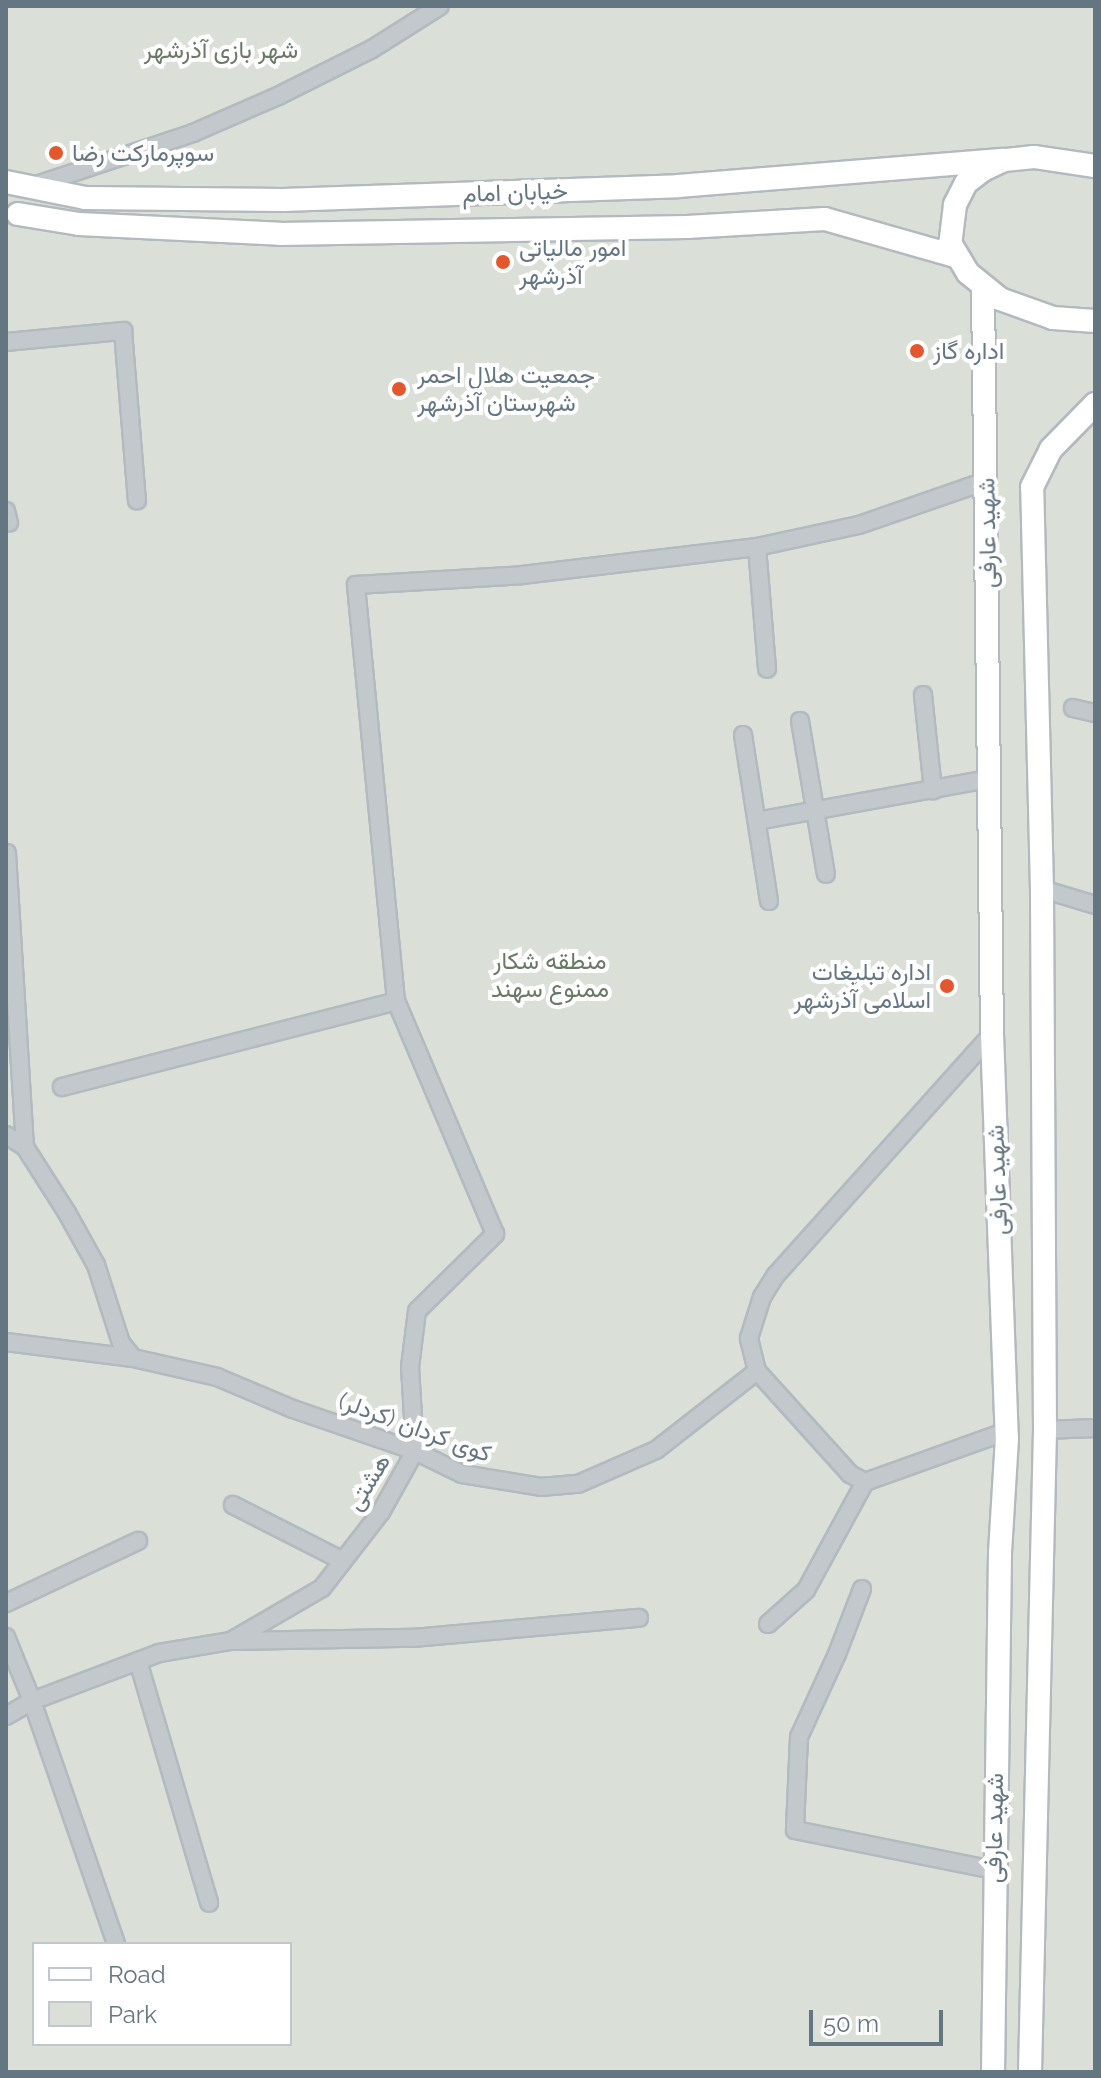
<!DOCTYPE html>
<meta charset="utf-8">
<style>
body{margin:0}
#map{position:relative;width:1101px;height:2078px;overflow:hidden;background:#fafaf8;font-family:Raleway,Vazirmatn,sans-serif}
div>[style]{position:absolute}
.green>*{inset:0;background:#dadfd7}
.roads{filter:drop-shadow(2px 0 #b3babf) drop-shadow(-2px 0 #b3babf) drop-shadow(0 2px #b3babf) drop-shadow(0 -2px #b3babf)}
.street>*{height:16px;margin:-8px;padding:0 8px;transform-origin:8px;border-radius:8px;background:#c3c8cc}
.secondary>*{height:22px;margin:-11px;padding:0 11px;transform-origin:11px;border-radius:11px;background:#fff}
.dots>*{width:22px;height:22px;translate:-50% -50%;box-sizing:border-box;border:4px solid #fff;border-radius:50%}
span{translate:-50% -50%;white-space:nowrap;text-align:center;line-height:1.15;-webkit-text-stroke:8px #fff;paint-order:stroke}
.park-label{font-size:24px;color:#687a64}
.poi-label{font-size:24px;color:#657683}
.left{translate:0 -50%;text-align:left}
.right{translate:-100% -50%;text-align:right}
.street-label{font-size:24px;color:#657683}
.frame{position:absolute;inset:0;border:8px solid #657683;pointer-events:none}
.legend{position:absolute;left:32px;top:1942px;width:260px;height:104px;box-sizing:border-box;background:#fff;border:2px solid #c1c8cd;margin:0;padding:10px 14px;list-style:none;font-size:24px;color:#657683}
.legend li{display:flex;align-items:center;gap:16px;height:40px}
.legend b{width:40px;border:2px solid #c1c8cd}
.scale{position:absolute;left:809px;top:2010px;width:134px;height:36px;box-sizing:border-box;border:4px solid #657683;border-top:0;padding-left:10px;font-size:24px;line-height:28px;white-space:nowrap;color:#657683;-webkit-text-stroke:6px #fff;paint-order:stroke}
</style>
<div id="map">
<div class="green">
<div style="clip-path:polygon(evenodd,6px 6px,1095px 6px,1095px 2072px,6px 2072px,6px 6px,34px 1944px,290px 1944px,290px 2044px,34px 2044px,34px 1944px)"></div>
</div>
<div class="roads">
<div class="street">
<div style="left:30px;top:187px;width:172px;rotate:-18.3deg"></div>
<div style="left:193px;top:133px;width:93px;rotate:-23.5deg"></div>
<div style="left:278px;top:96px;width:105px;rotate:-26.6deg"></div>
<div style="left:372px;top:49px;width:80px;rotate:-32.3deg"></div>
<div style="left:6px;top:342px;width:118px;rotate:-5.4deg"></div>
<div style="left:123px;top:331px;width:170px;rotate:85.3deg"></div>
<div style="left:6px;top:511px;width:12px;rotate:76deg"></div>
<div style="left:757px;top:547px;width:122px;rotate:85.3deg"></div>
<div style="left:923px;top:695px;width:96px;rotate:84deg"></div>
<div style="left:1073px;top:708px;width:23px;rotate:13deg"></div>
<div style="left:800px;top:721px;width:155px;rotate:80.4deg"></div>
<div style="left:743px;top:735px;width:168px;rotate:81.1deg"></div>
<div style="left:757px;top:821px;width:236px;rotate:-10.3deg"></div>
<div style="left:7px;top:853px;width:295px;rotate:86.5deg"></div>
<div style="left:1042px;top:889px;width:55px;rotate:16.8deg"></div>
<div style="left:62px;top:1087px;width:345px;rotate:-14.4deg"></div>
<div style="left:6px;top:1135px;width:22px;rotate:32deg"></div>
<div style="left:25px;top:1147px;width:78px;rotate:57.5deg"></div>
<div style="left:67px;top:1213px;width:60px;rotate:60.9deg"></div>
<div style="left:96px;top:1265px;width:82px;rotate:72.2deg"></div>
<div style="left:121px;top:1343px;width:19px;rotate:51deg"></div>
<div style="left:133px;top:1358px;width:86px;rotate:12.7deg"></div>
<div style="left:217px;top:1377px;width:82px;rotate:22.8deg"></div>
<div style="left:293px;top:1409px;width:129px;rotate:19deg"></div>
<div style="left:415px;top:1451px;width:52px;rotate:26.1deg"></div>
<div style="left:462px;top:1474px;width:80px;rotate:9.3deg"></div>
<div style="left:541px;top:1487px;width:37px;rotate:-5deg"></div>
<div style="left:578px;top:1484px;width:85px;rotate:-23.6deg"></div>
<div style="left:656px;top:1450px;width:128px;rotate:-38deg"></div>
<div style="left:757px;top:1371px;width:139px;rotate:47.9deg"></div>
<div style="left:850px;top:1474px;width:17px;rotate:28deg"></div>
<div style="left:865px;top:1482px;width:149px;rotate:-19.7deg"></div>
<div style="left:6px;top:1342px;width:128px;rotate:7.2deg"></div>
<div style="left:757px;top:1371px;width:34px;rotate:-104deg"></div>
<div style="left:749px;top:1338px;width:43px;rotate:-72.4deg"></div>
<div style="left:762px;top:1297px;width:26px;rotate:-58deg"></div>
<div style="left:776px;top:1275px;width:324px;rotate:-48.1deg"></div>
<div style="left:1045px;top:1430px;width:50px;rotate:-2.3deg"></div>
<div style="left:233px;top:1505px;width:123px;rotate:27deg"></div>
<div style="left:862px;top:1589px;width:70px;rotate:111deg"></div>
<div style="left:837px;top:1654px;width:91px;rotate:114.6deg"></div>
<div style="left:799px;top:1737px;width:93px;rotate:92.5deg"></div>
<div style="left:795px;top:1830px;width:202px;rotate:11.4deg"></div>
<div style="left:6px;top:1603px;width:146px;rotate:-25.2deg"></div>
<div style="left:768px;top:1624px;width:51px;rotate:-41.8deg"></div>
<div style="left:806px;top:1590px;width:123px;rotate:-61.4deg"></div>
<div style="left:6px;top:1637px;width:69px;rotate:67.9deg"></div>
<div style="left:32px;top:1701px;width:257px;rotate:70.9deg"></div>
<div style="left:233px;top:1641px;width:180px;rotate:-1deg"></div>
<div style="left:413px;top:1638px;width:227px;rotate:-5.1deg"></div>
<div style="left:138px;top:1661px;width:252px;rotate:73.6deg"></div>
<div style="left:6px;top:1716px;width:30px;rotate:-30deg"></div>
<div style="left:32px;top:1701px;width:136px;rotate:-20.7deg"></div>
<div style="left:159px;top:1653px;width:73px;rotate:-9.5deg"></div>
<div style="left:231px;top:1641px;width:105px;rotate:-30.2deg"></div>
<div style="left:322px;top:1588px;width:96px;rotate:-52.2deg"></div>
<div style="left:381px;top:1512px;width:70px;rotate:-60.9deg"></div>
<div style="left:415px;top:1451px;width:84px;rotate:-93.4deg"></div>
<div style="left:410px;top:1367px;width:56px;rotate:-82.9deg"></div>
<div style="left:417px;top:1311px;width:110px;rotate:-44.6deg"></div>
<div style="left:495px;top:1234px;width:253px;rotate:-113deg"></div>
<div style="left:396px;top:1001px;width:418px;rotate:-95.5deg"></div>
<div style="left:356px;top:585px;width:166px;rotate:-3.4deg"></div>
<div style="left:522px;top:575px;width:237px;rotate:-6.8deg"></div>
<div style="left:757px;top:547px;width:104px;rotate:-12.2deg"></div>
<div style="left:859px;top:525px;width:134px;rotate:-19.1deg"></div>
</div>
<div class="secondary">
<div style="left:1095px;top:166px;width:62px;rotate:-171.6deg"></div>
<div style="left:1034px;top:157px;width:30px;rotate:174deg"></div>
<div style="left:1004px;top:160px;width:23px;rotate:155deg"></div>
<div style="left:983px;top:170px;width:21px;rotate:143deg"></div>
<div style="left:966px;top:183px;width:25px;rotate:117deg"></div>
<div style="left:955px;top:205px;width:38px;rotate:97deg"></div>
<div style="left:950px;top:243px;width:35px;rotate:59deg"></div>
<div style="left:968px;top:273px;width:41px;rotate:39.1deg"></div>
<div style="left:1000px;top:299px;width:56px;rotate:19.7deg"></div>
<div style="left:1053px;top:318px;width:42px;rotate:4.1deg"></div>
<div style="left:6px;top:182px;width:81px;rotate:11.4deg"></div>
<div style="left:85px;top:198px;width:198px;rotate:0.6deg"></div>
<div style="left:283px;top:200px;width:395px;rotate:-2deg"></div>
<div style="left:678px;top:186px;width:327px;rotate:-4.6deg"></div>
<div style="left:18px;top:214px;width:62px;rotate:9.3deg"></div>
<div style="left:79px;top:224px;width:201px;rotate:2.8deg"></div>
<div style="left:280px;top:234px;width:407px;rotate:-1deg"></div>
<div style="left:687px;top:227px;width:138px;rotate:-3.3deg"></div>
<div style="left:825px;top:219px;width:135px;rotate:15.9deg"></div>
<div style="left:983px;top:288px;width:746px;rotate:89.31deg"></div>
<div style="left:992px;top:1034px;width:404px;rotate:87.9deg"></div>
<div style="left:1007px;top:1438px;width:115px;rotate:93.5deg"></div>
<div style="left:1000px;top:1553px;width:519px;rotate:90.77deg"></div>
<div style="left:1030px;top:2072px;width:642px;rotate:-88.66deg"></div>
<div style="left:1045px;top:1430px;width:541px;rotate:-90.32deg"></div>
<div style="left:1042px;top:889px;width:402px;rotate:-91.4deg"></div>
<div style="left:1032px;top:487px;width:42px;rotate:-63.4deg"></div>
<div style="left:1051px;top:449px;width:63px;rotate:-45.6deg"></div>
</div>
</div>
<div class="dots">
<div style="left:56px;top:153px;background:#e4572e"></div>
<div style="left:503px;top:262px;background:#e4572e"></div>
<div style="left:917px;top:351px;background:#e4572e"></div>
<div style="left:399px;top:389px;background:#e4572e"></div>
<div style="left:947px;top:986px;background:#e4572e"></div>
</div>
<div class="park-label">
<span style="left:221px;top:50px">شهر بازی آذرشهر</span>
<span style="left:550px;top:975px">منطقه شکار<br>ممنوع سهند</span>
</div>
<div class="poi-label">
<span class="left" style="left:72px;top:153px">سوپرمارکت رضا</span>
<span class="left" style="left:519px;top:262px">امور مالیاتی<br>آذرشهر</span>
<span class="left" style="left:933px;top:351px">اداره گاز</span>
<span class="left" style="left:417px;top:389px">جمعیت هلال احمر<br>شهرستان آذرشهر</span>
<span class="right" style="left:931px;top:986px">اداره تبلیغات<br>اسلامی آذرشهر</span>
</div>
<div class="street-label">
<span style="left:515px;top:192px;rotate:-2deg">خیابان امام</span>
<span style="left:987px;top:533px;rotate:-91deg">شهید عارفی</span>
<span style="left:997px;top:1180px;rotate:-92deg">شهید عارفی</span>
<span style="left:415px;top:1427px;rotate:20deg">کوی کردان (کردلر)</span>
<span style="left:368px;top:1482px;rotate:-58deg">هشتی</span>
<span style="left:994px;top:1828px;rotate:-89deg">شهید عارفی</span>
</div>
<div class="frame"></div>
<ul class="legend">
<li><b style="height:10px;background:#fff"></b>Road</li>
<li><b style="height:22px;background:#dadfd7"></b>Park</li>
</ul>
<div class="scale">50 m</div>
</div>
